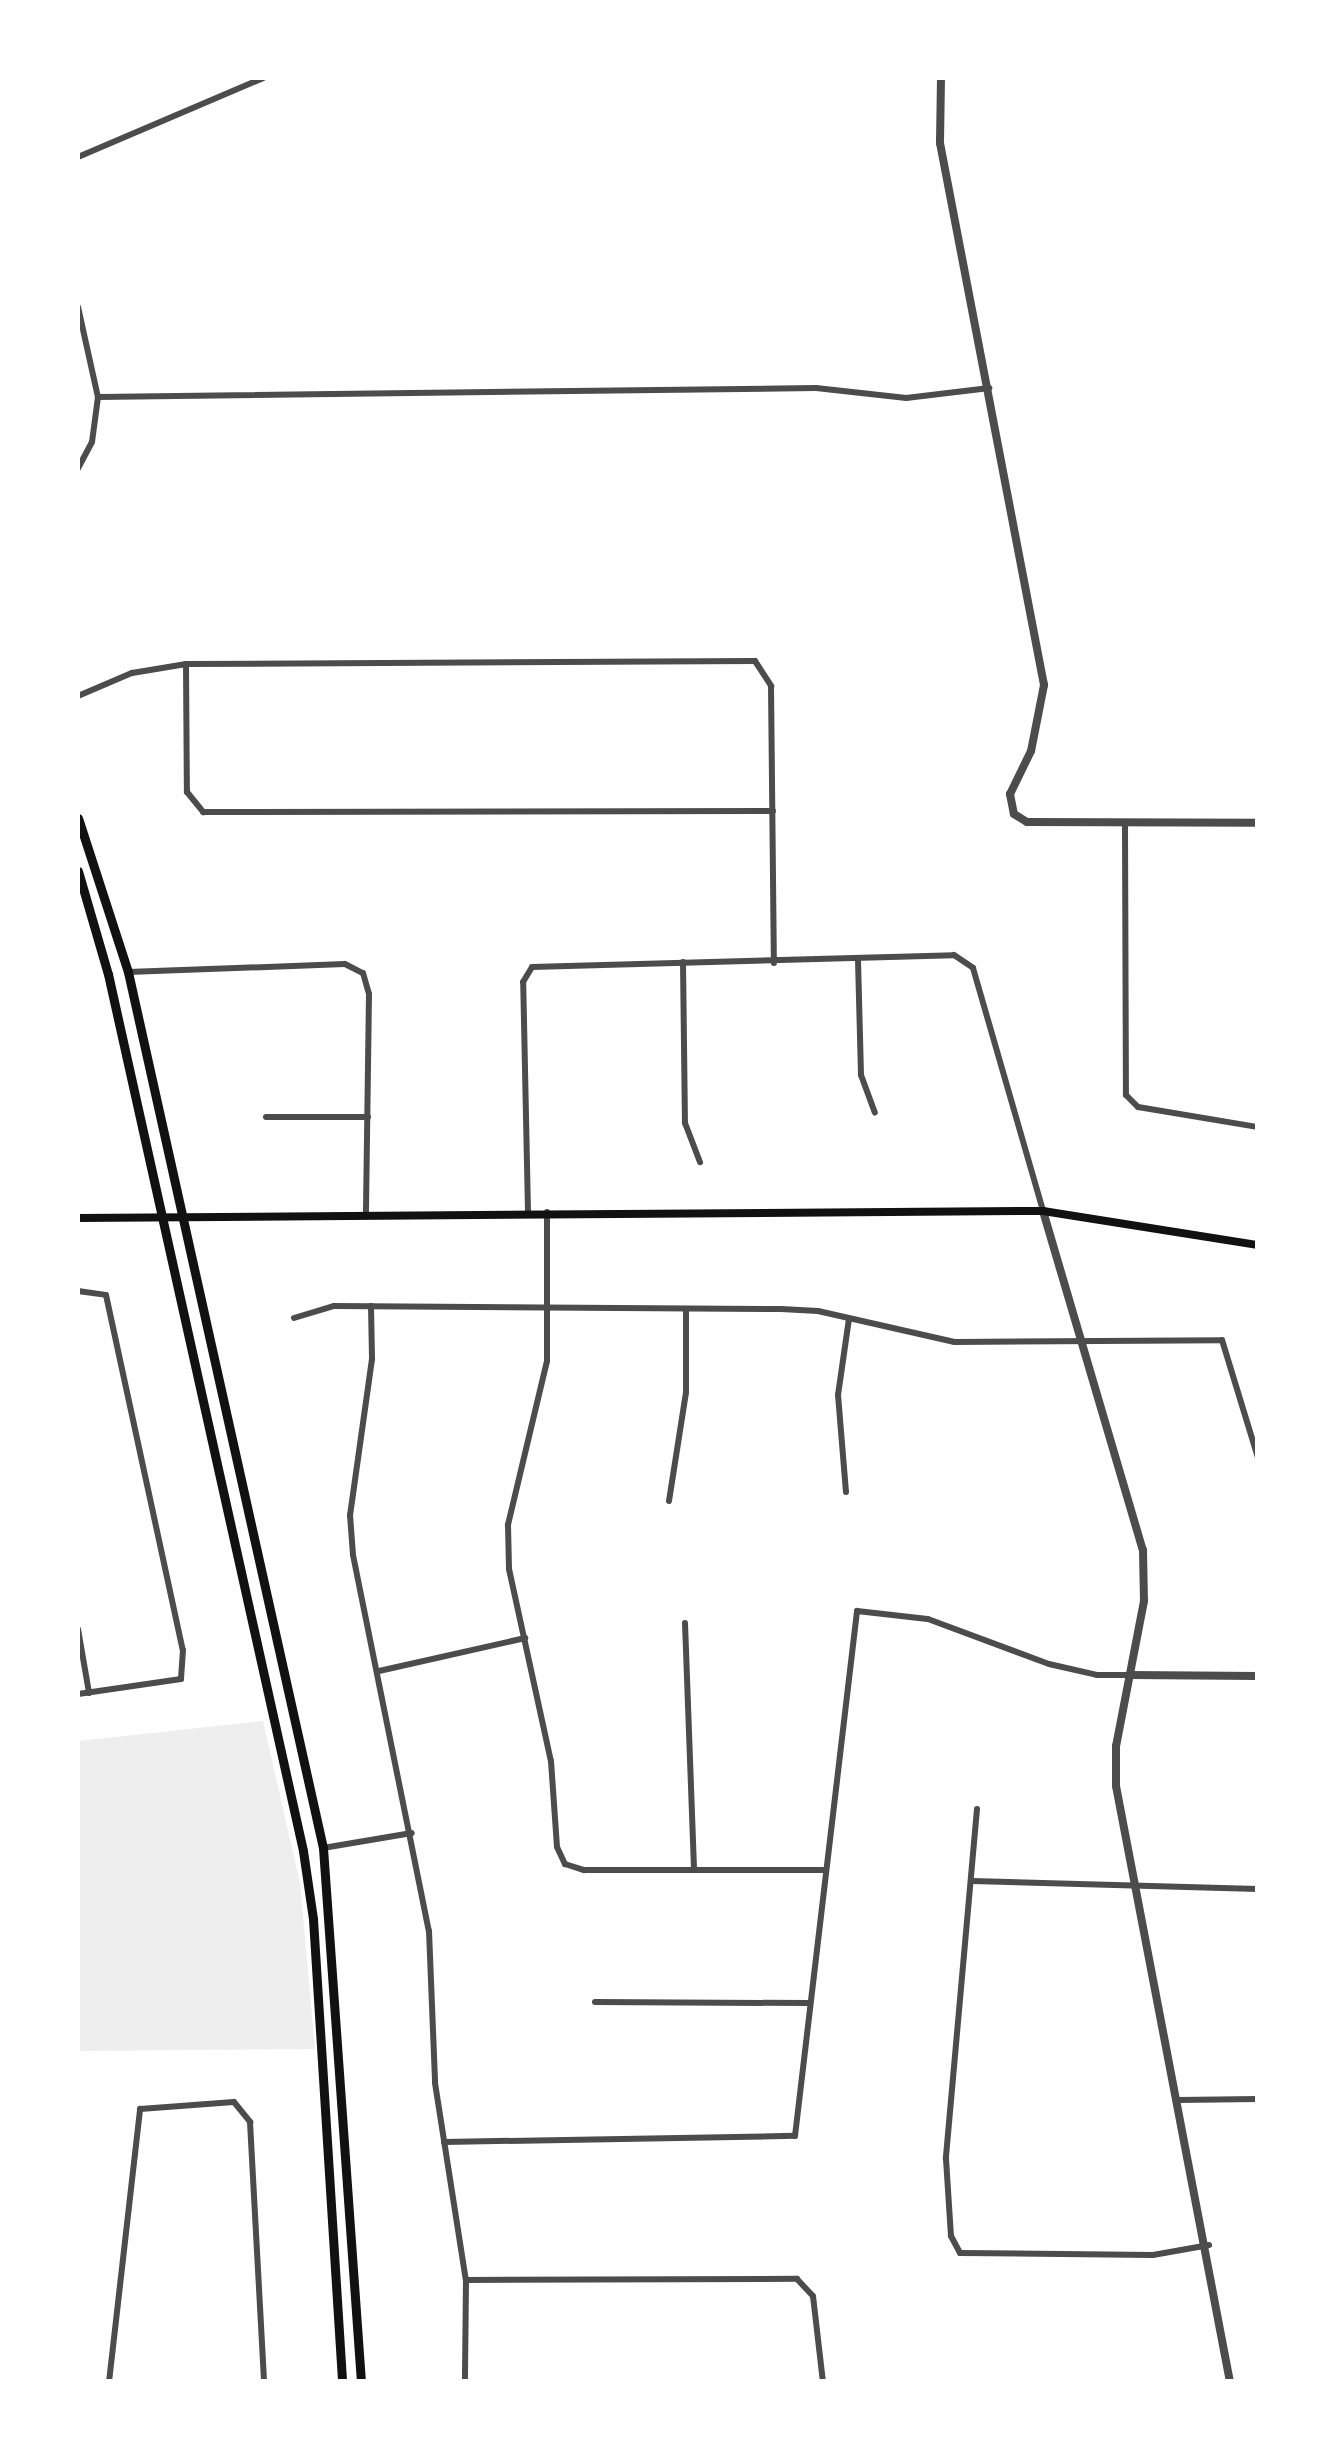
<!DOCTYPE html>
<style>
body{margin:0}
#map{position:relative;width:1335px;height:2459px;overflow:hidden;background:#fff;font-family:"Fira Sans",sans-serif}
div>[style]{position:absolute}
.green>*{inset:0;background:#eee}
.minor>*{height:6px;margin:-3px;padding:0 3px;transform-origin:3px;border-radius:3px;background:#4c4c4c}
.tertiary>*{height:8px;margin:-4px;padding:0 4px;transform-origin:4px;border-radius:4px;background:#4c4c4c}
.secondary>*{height:8px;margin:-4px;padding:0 4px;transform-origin:4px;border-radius:4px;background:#111}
.primary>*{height:9px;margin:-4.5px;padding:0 4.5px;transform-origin:4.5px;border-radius:4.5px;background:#111}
span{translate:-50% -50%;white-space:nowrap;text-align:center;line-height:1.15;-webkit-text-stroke:9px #fff;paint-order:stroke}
.frame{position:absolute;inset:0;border:80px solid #fff;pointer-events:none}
</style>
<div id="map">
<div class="green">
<div style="clip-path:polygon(263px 1721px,300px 1883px,315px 2049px,78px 2051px,78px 1741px)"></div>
</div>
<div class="minor">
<div style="left:78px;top:157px;width:201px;rotate:-23.1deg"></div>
<div style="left:78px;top:307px;width:92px;rotate:77.5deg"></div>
<div style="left:98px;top:397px;width:45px;rotate:97.6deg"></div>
<div style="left:92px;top:442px;width:30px;rotate:118deg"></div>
<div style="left:98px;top:397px;width:718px;rotate:-0.72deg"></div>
<div style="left:816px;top:388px;width:91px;rotate:6.3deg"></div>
<div style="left:906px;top:398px;width:84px;rotate:-6.9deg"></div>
<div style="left:186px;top:664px;width:128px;rotate:89.6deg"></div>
<div style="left:187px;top:792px;width:26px;rotate:51deg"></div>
<div style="left:203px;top:812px;width:570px;rotate:-0.1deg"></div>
<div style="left:78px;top:696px;width:59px;rotate:-23.1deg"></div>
<div style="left:132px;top:673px;width:55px;rotate:-9.5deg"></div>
<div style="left:186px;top:664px;width:569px;rotate:-0.3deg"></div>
<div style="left:755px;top:661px;width:30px;rotate:57deg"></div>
<div style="left:771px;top:686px;width:277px;rotate:89.4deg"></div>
<div style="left:1125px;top:826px;width:269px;rotate:89.8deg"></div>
<div style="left:1126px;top:1095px;width:17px;rotate:45deg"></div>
<div style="left:1138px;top:1107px;width:122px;rotate:9.5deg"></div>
<div style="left:858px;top:960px;width:115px;rotate:88.5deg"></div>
<div style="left:861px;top:1075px;width:40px;rotate:69.8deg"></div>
<div style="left:683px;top:962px;width:161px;rotate:89.3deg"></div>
<div style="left:685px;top:1123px;width:42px;rotate:69deg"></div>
<div style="left:128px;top:972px;width:217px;rotate:-2.1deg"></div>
<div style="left:345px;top:964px;width:20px;rotate:27deg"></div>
<div style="left:363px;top:973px;width:22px;rotate:74deg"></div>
<div style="left:369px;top:994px;width:221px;rotate:90.8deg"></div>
<div style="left:266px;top:1117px;width:102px"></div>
<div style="left:528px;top:1212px;width:230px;rotate:-91.2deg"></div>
<div style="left:523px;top:982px;width:17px;rotate:-59deg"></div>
<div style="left:532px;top:967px;width:422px;rotate:-1.6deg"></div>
<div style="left:954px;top:955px;width:23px;rotate:34deg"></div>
<div style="left:973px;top:968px;width:253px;rotate:73.9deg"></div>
<div style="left:547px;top:1212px;width:149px;rotate:90deg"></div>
<div style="left:547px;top:1361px;width:169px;rotate:103.4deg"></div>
<div style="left:508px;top:1525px;width:44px;rotate:88.7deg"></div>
<div style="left:509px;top:1569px;width:197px;rotate:77.7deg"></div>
<div style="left:551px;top:1761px;width:86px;rotate:86deg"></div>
<div style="left:557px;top:1847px;width:19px;rotate:65deg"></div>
<div style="left:565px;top:1864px;width:20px;rotate:18deg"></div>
<div style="left:584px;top:1870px;width:242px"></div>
<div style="left:78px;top:1291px;width:28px;rotate:8deg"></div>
<div style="left:106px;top:1295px;width:363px;rotate:77.8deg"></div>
<div style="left:183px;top:1650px;width:29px;rotate:94deg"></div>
<div style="left:181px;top:1679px;width:104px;rotate:171.7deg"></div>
<div style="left:371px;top:1306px;width:53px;rotate:88.9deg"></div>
<div style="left:372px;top:1359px;width:158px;rotate:98deg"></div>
<div style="left:350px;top:1515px;width:40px;rotate:85.7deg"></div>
<div style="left:353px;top:1555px;width:384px;rotate:78.6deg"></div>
<div style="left:429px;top:1931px;width:152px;rotate:87.7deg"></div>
<div style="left:435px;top:2083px;width:199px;rotate:81.1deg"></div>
<div style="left:466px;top:2280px;width:102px;rotate:90.6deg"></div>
<div style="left:294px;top:1318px;width:42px;rotate:-16.7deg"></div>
<div style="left:334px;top:1306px;width:447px;rotate:0.4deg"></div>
<div style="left:781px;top:1309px;width:37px;rotate:3deg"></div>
<div style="left:818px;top:1311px;width:140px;rotate:12.8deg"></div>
<div style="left:955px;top:1342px;width:267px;rotate:-0.4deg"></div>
<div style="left:1222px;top:1340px;width:123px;rotate:73deg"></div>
<div style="left:846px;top:1492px;width:97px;rotate:-94.7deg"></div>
<div style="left:838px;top:1395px;width:77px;rotate:-81.8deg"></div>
<div style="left:669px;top:1501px;width:110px;rotate:-81.1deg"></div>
<div style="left:686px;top:1392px;width:83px;rotate:-90deg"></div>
<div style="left:685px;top:1623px;width:245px;rotate:87.9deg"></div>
<div style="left:78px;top:1629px;width:65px;rotate:80.2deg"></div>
<div style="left:379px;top:1671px;width:150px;rotate:-12.7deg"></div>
<div style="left:977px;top:1809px;width:351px;rotate:95.1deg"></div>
<div style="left:946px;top:2159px;width:77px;rotate:86.3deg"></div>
<div style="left:951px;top:2236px;width:19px;rotate:62deg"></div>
<div style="left:960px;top:2253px;width:193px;rotate:0.6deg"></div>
<div style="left:1153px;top:2255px;width:57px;rotate:-10.1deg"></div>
<div style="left:323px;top:1848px;width:90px;rotate:-9.6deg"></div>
<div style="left:972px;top:1881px;width:286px;rotate:1.6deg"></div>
<div style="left:595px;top:2002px;width:214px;rotate:0.3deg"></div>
<div style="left:1178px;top:2100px;width:80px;rotate:-0.7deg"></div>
<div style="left:444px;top:2142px;width:351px;rotate:-1deg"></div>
<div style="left:795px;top:2136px;width:529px;rotate:-83.26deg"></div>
<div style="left:857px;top:1611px;width:71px;rotate:6.4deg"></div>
<div style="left:928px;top:1619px;width:129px;rotate:20.4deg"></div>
<div style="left:1049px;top:1664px;width:49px;rotate:12.9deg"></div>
<div style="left:1097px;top:1675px;width:33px"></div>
<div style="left:466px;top:2280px;width:331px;rotate:-0.2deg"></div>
<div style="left:797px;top:2279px;width:23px;rotate:47deg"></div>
<div style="left:813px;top:2296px;width:87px;rotate:83.4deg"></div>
<div style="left:109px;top:2382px;width:275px;rotate:-83.5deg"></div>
<div style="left:140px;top:2109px;width:94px;rotate:-4.3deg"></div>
<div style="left:234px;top:2102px;width:26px;rotate:51deg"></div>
<div style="left:250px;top:2122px;width:260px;rotate:86.9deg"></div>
</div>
<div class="tertiary">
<div style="left:941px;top:78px;width:65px;rotate:90.9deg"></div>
<div style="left:940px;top:143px;width:552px;rotate:79.14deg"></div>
<div style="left:1044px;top:685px;width:67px;rotate:101.1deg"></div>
<div style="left:1031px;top:751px;width:48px;rotate:116deg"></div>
<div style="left:1010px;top:794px;width:20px;rotate:79deg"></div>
<div style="left:1014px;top:814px;width:15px;rotate:32deg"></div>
<div style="left:1027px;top:822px;width:231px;rotate:0.2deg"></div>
<div style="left:1043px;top:1211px;width:353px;rotate:73.6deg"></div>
<div style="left:1143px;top:1550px;width:51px;rotate:88.9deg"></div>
<div style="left:1144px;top:1601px;width:148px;rotate:100.9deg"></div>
<div style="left:1116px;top:1746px;width:40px;rotate:90deg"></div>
<div style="left:1116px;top:1786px;width:607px;rotate:79.17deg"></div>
<div style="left:1130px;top:1675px;width:128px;rotate:0.4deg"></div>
</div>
<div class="secondary">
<div style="left:78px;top:1218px;width:965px;rotate:-0.42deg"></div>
<div style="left:1043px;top:1211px;width:218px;rotate:9deg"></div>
</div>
<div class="primary">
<div style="left:78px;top:818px;width:162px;rotate:72deg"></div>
<div style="left:128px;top:972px;width:897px;rotate:77.45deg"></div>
<div style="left:323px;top:1848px;width:535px;rotate:85.93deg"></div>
<div style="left:78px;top:871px;width:107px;rotate:73.8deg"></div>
<div style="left:108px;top:974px;width:898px;rotate:77.46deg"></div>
<div style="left:303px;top:1851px;width:69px;rotate:81.6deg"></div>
<div style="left:313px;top:1919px;width:464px;rotate:86.4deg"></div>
</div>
<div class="frame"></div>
</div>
